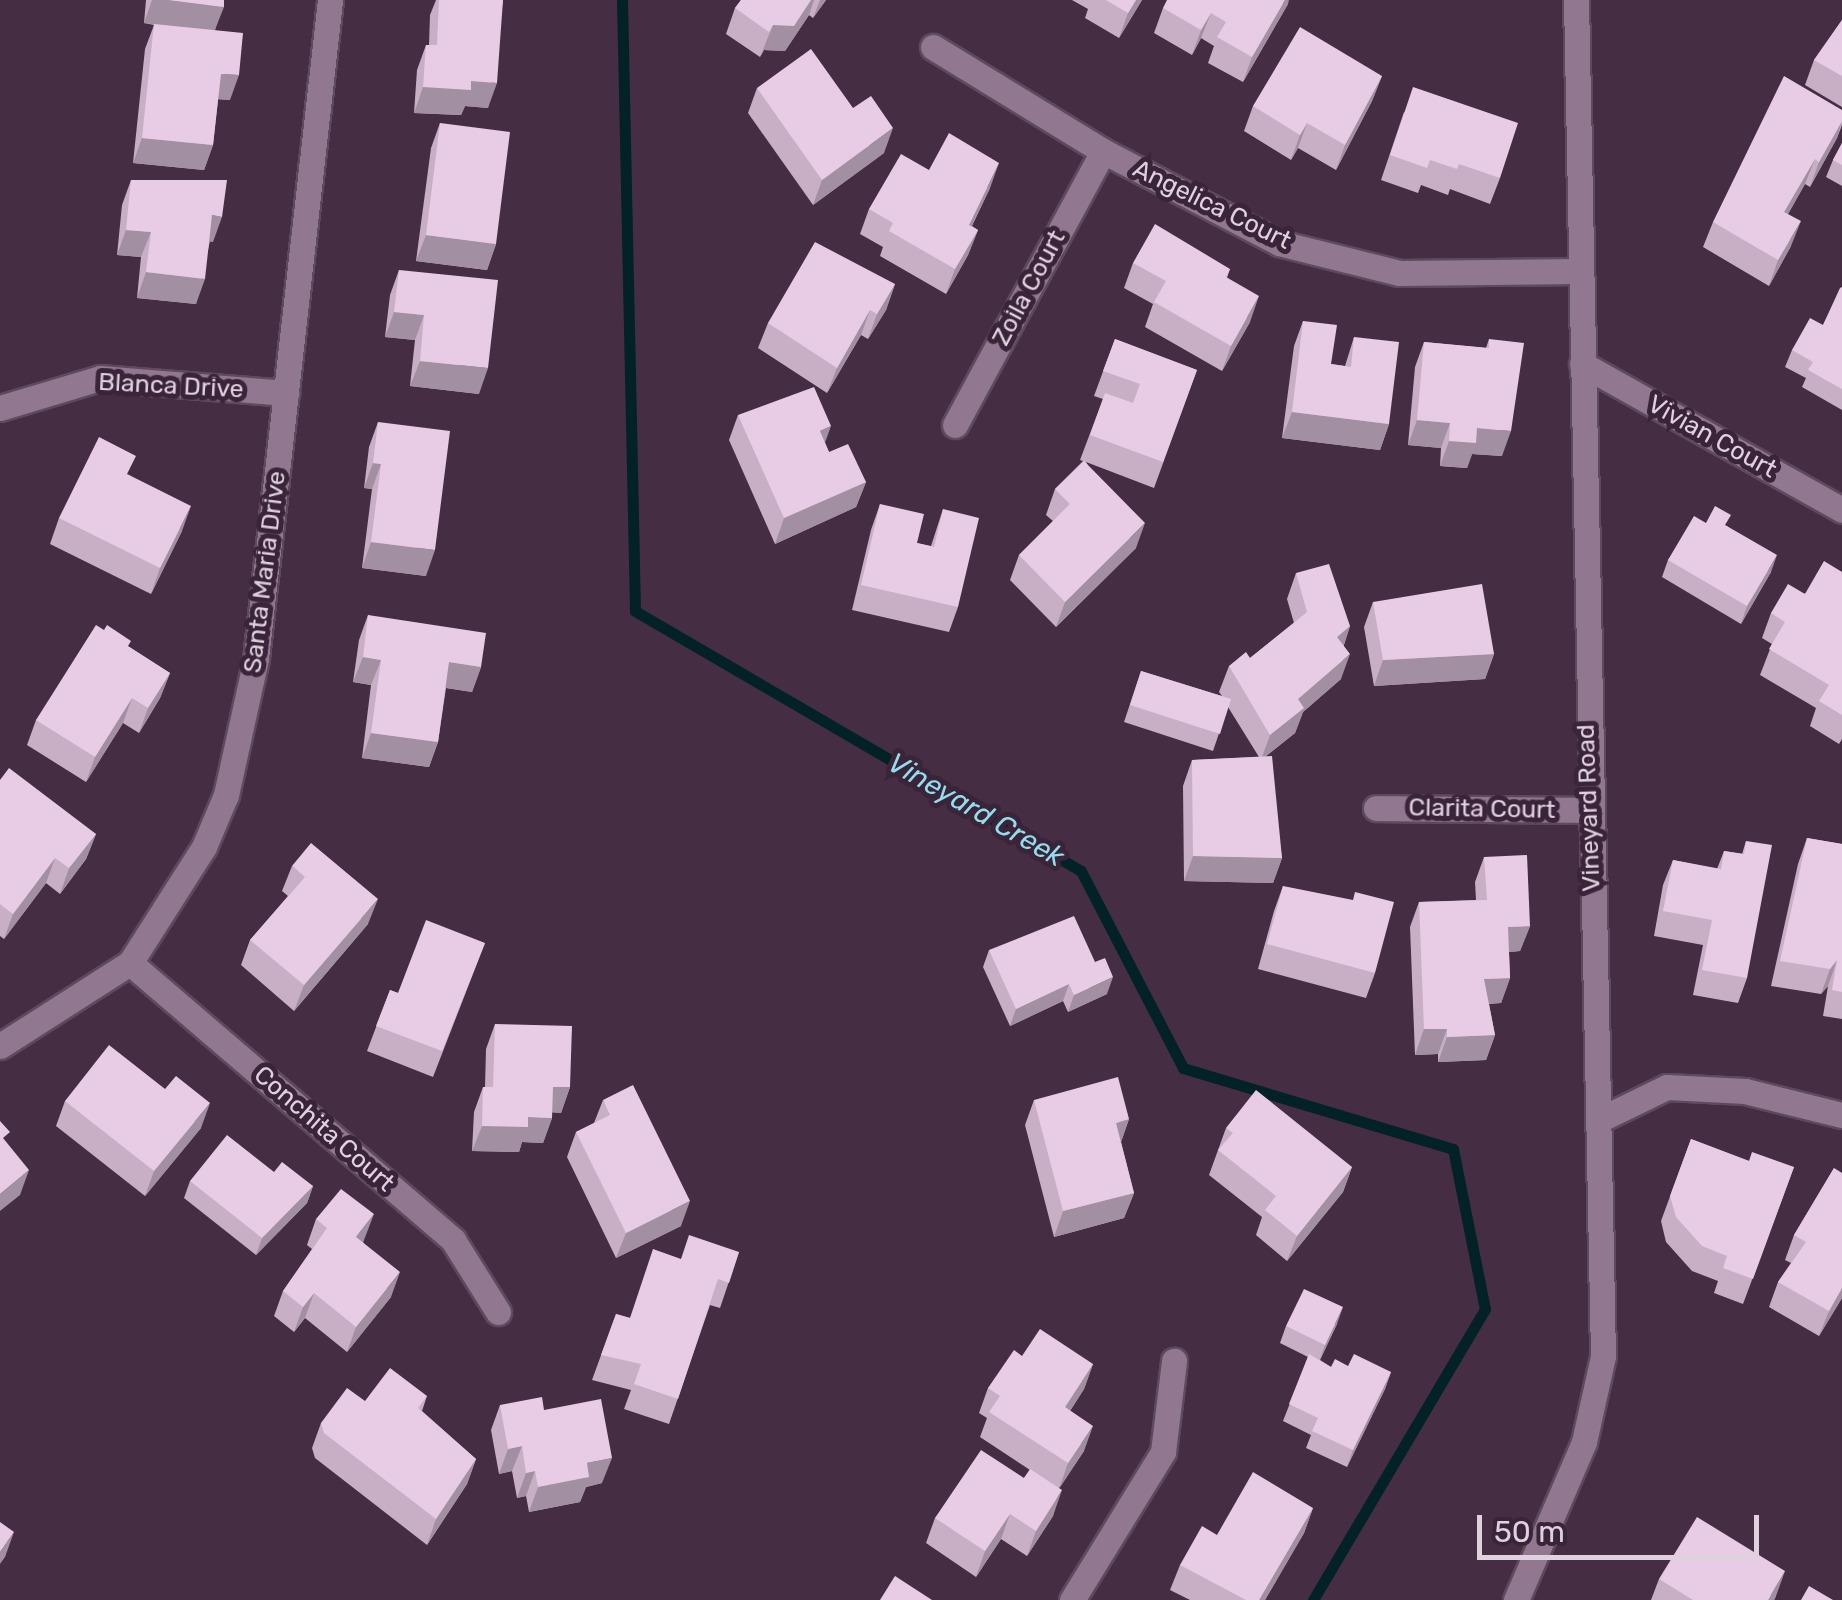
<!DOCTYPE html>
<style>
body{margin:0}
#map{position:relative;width:1842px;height:1600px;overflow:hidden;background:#452e44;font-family:Rubik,sans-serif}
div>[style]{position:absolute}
.stream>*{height:11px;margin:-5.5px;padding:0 5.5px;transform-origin:5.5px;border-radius:5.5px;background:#022227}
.roads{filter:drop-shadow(2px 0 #5e4a5d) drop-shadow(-2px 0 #5e4a5d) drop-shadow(0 2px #5e4a5d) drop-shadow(0 -2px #5e4a5d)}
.minor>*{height:25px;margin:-12.5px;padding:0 12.5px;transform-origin:12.5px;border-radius:12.5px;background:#927790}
.wall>*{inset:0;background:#c8afc6}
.shaded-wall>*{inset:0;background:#a28fa1}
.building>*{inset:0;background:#e8cce6}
span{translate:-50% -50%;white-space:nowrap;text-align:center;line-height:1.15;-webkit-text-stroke:10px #3a2439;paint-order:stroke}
.street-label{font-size:25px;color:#e0d1df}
.water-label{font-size:28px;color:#93deed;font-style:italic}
.scale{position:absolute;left:1477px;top:1515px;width:282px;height:45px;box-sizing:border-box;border:5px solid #e0d1df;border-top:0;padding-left:12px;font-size:30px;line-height:35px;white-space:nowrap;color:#e0d1df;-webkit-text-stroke:8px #3a2439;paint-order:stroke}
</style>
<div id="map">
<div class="stream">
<div style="left:622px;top:0;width:611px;rotate:88.78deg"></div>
<div style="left:635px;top:611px;width:516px;rotate:30.24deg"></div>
<div style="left:1081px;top:871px;width:222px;rotate:62.6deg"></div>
<div style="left:1183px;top:1068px;width:282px;rotate:16.7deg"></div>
<div style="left:1453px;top:1149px;width:163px;rotate:78.7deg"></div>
<div style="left:1485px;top:1309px;width:338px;rotate:120.6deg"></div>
</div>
<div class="roads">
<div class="minor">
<div style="left:933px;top:47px;width:199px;rotate:31.5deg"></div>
<div style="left:1103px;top:151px;width:199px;rotate:27.6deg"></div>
<div style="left:1279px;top:243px;width:124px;rotate:14deg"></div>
<div style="left:1399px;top:273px;width:181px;rotate:-0.6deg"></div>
<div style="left:1582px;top:364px;width:298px;rotate:29.3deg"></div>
<div style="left:0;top:408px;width:104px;rotate:-16.7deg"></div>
<div style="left:100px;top:378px;width:187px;rotate:4.6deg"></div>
<div style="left:955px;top:425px;width:311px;rotate:-61.6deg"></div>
<div style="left:1376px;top:808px;width:211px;rotate:0.5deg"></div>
<div style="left:130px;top:963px;width:426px;rotate:40.6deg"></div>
<div style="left:453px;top:1240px;width:85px;rotate:58deg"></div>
<div style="left:0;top:1046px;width:154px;rotate:-32.6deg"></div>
<div style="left:130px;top:963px;width:138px;rotate:-57.5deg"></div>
<div style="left:204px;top:847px;width:56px;rotate:-67.1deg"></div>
<div style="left:226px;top:795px;width:140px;rotate:-77.6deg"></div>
<div style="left:256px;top:658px;width:662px;rotate:-83.58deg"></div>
<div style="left:1601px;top:1119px;width:73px;rotate:-25.9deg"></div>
<div style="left:1667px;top:1087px;width:78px;rotate:2.9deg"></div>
<div style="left:1745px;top:1091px;width:100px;rotate:13.9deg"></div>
<div style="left:1072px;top:1600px;width:174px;rotate:-58.4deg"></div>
<div style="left:1163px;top:1452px;width:92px;rotate:-83.1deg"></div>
<div style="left:1516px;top:1600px;width:172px;rotate:-66.7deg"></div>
<div style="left:1584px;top:1442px;width:88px;rotate:-77.5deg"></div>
<div style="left:1603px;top:1356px;width:1356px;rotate:-91.14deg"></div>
</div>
</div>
<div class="wall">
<div style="clip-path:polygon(146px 0,224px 0,215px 30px,230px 100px,218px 99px,213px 145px,204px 170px,133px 163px,145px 49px,154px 25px,144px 23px)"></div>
<div style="clip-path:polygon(436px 0,503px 0,488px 108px,465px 106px,461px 115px,414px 113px,417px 70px,426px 45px,429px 45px,430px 15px)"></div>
<div style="clip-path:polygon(741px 0,826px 0,813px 18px,809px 15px,785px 51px,764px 50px,760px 57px,726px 34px,735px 8px)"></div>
<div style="clip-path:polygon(1072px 0,1142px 0,1119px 38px,1085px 18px,1088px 9px)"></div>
<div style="clip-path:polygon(1288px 4px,1243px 82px,1208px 63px,1214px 46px,1201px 38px,1192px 55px,1154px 33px,1163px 8px)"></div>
<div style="clip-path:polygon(1842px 20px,1842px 107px,1805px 85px,1814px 60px)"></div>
<div style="clip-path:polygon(1382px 76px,1372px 101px,1336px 170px,1298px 148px,1291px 160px,1244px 131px,1253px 106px)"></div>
<div style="clip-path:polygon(757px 88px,884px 153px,813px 205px,748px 113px)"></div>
<div style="clip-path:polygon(1842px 110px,1842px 125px,1837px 138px,1810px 187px,1805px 184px,1788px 214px,1791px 246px,1769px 286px,1703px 247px,1713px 222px)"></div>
<div style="clip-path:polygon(1404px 112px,1500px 178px,1490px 204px,1450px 189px,1448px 195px,1421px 185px,1418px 193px,1381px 180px)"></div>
<div style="clip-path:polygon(440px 123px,496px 244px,487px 270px,416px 261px,431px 148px)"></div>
<div style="clip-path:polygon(1842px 143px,1842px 186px,1826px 177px,1833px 160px)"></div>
<div style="clip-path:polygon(929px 170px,990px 188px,972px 226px,978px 230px,968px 255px,946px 294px,880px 256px,883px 247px,860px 234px,869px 209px)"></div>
<div style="clip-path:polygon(131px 180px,213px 242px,210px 241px,196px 304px,137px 298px,141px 257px,117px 255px,122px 205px)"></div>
<div style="clip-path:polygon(1133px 263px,1230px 269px,1227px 278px,1250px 322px,1222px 371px,1145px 327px,1153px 304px,1124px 288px)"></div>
<div style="clip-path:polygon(399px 270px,479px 394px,410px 386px,415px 340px,385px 337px,390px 295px)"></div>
<div style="clip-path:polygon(895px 284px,886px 310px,868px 339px,861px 335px,827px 393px,758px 348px,768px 323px)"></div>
<div style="clip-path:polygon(1842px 287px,1842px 410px,1802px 387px,1806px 378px,1785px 367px,1792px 350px,1823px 325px)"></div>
<div style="clip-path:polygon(1303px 321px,1331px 364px,1345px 366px,1354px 337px,1389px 424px,1380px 450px,1282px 438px,1294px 346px)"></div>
<div style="clip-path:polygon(1115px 339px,1197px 370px,1154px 488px,1086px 462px,1136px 548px,1056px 627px,1010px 580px,1019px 555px,1053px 521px,1046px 515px,1055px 489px,1083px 461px,1080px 460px,1103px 399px,1094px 396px)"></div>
<div style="clip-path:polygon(1489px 339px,1502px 456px,1472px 454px,1467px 468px,1440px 466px,1441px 448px,1408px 445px,1415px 367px,1424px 342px,1486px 348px)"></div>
<div style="clip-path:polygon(738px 415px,825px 443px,829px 452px,866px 482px,856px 507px,775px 544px,729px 440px)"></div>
<div style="clip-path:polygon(378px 422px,426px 576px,362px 568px,372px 489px,364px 488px,369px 447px)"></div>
<div style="clip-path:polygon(129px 475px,182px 531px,151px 594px,50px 544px,59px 518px)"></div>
<div style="clip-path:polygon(880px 504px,917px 543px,931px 546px,943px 509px,958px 607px,949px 632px,852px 610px,871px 530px)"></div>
<div style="clip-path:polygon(1706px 523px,1727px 526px,1771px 572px,1741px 624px,1662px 577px,1668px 560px)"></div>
<div style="clip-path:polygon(1842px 572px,1842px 739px,1839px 744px,1810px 726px,1816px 708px,1760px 675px,1772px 644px,1762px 638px,1771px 613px)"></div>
<div style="clip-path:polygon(1296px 573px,1350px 626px,1344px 645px,1341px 679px,1303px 712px,1295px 733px,1265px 757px,1282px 858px,1273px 883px,1184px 881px,1183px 786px,1192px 760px,1259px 757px,1228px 707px,1213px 751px,1124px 722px,1141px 671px,1222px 696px,1219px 692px,1229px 666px,1250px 658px,1294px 623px,1287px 599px)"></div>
<div style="clip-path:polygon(1373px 602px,1494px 654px,1485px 679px,1374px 686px,1364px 627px)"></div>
<div style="clip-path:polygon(368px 615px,481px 667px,472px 692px,446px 688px,438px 742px,429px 767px,362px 758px,371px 685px,353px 682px,359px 640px)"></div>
<div style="clip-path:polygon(129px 647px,170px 673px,160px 698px,139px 733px,123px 723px,86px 782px,27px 745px,36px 720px)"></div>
<div style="clip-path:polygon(0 780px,96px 834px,86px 859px,60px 894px,46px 883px,4px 939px,0 936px)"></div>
<div style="clip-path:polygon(1807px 838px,1842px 844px,1842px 1019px,1823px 1016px,1828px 986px,1821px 994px,1771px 986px,1798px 864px)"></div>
<div style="clip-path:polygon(1746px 841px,1747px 978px,1738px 1003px,1693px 995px,1703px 945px,1654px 936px,1663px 885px,1673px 860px,1717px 869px,1724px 851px,1742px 854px)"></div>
<div style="clip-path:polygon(1484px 857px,1530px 926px,1520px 951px,1509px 952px,1510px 978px,1501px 1003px,1489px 1004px,1495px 1035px,1486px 1060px,1438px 1062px,1438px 1054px,1415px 1055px,1410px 927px,1419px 902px,1476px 900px,1475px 882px)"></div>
<div style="clip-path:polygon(292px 866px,368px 924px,294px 1011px,241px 965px,250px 940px,288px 896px,282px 891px)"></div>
<div style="clip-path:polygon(1283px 886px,1375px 973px,1366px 998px,1258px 969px,1274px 911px)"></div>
<div style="clip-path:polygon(485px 943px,433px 1077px,367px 1051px,390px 990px,398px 993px)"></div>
<div style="clip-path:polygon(989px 950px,1107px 994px,1068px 1012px,1063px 1001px,1010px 1026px,983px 967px)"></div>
<div style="clip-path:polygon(495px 1024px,570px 1087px,561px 1113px,552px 1112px,552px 1118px,543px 1143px,522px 1142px,519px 1152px,472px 1151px,474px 1112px,483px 1087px,485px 1087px,486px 1049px)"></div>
<div style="clip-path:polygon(165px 1089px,201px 1128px,145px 1196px,56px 1126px,65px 1101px)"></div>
<div style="clip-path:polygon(603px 1100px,681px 1226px,616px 1258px,567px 1157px,576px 1132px,594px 1123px)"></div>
<div style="clip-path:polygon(1034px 1100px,1129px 1119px,1121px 1142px,1134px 1193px,1124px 1218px,1054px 1237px,1025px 1125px)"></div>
<div style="clip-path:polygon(1226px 1128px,1352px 1167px,1343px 1192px,1287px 1261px,1256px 1235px,1262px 1217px,1209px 1175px)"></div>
<div style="clip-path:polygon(1691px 1139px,1749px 1161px,1794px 1167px,1743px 1304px,1714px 1293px,1718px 1281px,1692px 1271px,1666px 1242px,1661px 1221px)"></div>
<div style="clip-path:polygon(1834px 1168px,1842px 1298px,1819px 1336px,1769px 1307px,1778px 1282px,1791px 1263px,1785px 1260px,1794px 1235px)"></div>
<div style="clip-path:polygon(274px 1172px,313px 1186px,307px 1203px,256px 1255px,184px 1198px,190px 1181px)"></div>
<div style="clip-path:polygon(316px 1219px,364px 1240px,363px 1242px,391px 1297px,347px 1352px,305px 1318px,294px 1332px,274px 1316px,283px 1291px,312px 1249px,307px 1245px)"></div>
<div style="clip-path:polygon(739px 1252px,720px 1308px,710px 1305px,669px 1424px,624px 1409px,631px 1390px,592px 1380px,616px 1314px,630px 1318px,681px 1259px)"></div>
<div style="clip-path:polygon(1337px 1324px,1320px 1360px,1331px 1367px,1348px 1366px,1391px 1372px,1385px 1389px,1347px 1467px,1306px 1448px,1311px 1435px,1283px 1421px,1308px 1357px,1280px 1343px,1286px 1326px)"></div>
<div style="clip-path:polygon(1022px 1356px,1093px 1364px,1084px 1389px,1070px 1411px,1084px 1451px,1059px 1488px,1053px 1516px,1027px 1556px,1001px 1539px,976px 1577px,926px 1543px,935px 1518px,1024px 1478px,1030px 1470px,980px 1437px,987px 1418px,979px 1413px,988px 1388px)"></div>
<div style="clip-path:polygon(427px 1396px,422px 1411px,476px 1459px,467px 1484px,427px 1545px,315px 1458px,312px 1448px,321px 1423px,365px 1401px)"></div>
<div style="clip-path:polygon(500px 1405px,544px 1410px,602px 1483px,586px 1487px,580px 1502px,529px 1512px,526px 1496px,517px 1498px,512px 1471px,499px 1474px,491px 1430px)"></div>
<div style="clip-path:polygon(1313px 1508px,1304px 1533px,1265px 1600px,1190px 1600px,1170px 1590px,1180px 1565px,1217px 1535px)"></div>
<div style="clip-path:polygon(1659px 1579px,1776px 1596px,1774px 1600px,1651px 1600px)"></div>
</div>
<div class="shaded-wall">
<div style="clip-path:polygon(152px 0,169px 0,224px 7px,214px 32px,144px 23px)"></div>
<div style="clip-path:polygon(811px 0,814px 0,809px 15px,785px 51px,764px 50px,760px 57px,773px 25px)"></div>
<div style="clip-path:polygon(820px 0,826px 0,813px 18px)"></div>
<div style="clip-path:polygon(1136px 0,1142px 0,1119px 38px,1128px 13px)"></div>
<div style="clip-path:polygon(1285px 0,1289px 0,1288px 4px,1243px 82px,1252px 57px)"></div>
<div style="clip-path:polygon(1211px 13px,1201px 38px,1192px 55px,1201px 30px)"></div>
<div style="clip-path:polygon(221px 74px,239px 75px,230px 100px,212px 99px)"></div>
<div style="clip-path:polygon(1382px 76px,1372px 101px,1336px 170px,1345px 145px)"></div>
<div style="clip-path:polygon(471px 81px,497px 83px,488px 108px,465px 106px,461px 115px,414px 113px,423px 87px)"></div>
<div style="clip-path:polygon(1842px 121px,1837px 138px,1810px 187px,1819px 162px)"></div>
<div style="clip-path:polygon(1307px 123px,1298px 148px,1291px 160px,1300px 135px)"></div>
<div style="clip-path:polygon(893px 128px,884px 153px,813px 205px,822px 180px)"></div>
<div style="clip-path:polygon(142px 138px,213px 145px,204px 170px,133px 163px)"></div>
<div style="clip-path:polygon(1815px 159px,1805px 184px,1775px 237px,1784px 212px)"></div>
<div style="clip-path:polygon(999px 163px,990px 188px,960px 250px,969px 225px)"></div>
<div style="clip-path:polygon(212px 215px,222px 217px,213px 242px,203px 241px)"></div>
<div style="clip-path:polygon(1801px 221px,1791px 246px,1769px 286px,1778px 260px)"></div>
<div style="clip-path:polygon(126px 230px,151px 232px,141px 257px,117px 255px)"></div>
<div style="clip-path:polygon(978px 230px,968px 255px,946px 294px,955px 269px)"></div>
<div style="clip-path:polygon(426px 235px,496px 244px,487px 270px,416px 261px)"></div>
<div style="clip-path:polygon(146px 272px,205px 279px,196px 304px,137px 298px)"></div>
<div style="clip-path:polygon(895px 284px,886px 310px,868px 339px,877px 314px)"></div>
<div style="clip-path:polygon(1259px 296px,1250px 322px,1222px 371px,1231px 346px)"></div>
<div style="clip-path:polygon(870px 310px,861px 335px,827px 393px,837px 368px)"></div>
<div style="clip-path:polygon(394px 312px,424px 315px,415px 340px,385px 337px)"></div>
<div style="clip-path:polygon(420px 361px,488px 368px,479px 394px,410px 386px)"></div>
<div style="clip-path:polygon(1292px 412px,1389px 424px,1380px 450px,1282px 438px)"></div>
<div style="clip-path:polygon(1417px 420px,1450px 423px,1441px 448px,1408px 445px)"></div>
<div style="clip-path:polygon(831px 426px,822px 451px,820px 431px)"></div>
<div style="clip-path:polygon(1477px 428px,1511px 431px,1502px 456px,1472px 454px,1467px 468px,1440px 466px,1449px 441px)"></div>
<div style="clip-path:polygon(373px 463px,381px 464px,372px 489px,364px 488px)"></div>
<div style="clip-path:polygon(866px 482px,856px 507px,775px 544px,784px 518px)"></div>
<div style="clip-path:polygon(191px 506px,182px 531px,151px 594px,160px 568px)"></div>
<div style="clip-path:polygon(1145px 523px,1136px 548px,1056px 627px,1065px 602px)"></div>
<div style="clip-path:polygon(371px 542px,435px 550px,426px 576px,362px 568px)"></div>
<div style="clip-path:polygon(1777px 555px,1771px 572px,1741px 624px,1747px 606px)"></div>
<div style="clip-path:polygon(1350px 626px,1341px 652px,1337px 637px)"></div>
<div style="clip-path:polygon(1350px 654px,1341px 679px,1303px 712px,1295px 733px,1261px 760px,1270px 735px,1298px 699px)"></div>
<div style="clip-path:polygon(1494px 654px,1485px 679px,1374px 686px,1383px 660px)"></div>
<div style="clip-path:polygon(363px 657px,381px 660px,371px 685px,353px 682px)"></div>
<div style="clip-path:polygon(449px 662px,481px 667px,472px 692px,440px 687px)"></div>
<div style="clip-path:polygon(170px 673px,160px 698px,139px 733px,148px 708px)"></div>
<div style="clip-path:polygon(132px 698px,123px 723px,86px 782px,95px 757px)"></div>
<div style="clip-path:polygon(371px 733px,438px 742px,429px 767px,362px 758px)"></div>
<div style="clip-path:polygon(96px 834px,86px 859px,60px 894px,69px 868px)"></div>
<div style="clip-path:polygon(1193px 856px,1282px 858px,1273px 883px,1184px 881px)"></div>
<div style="clip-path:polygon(55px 858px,46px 883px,4px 939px,13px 914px)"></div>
<div style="clip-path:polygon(378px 899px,368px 924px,294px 1011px,304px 985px)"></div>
<div style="clip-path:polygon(1530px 926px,1520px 951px,1499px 953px,1508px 927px)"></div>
<div style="clip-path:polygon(1837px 960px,1828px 986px,1821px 994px,1830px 969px)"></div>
<div style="clip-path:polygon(1113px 977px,1107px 994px,1068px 1012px,1074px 995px)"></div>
<div style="clip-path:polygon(1510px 978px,1501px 1003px,1475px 1004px,1484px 979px)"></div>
<div style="clip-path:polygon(1069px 984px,1063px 1001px,1010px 1026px,1016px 1009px)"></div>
<div style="clip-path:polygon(1424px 1029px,1447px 1029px,1438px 1054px,1415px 1055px)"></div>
<div style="clip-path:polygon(1495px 1035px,1486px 1060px,1438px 1062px,1447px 1037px)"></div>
<div style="clip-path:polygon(553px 1087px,570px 1087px,561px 1113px,544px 1112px)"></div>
<div style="clip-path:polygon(210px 1103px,201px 1128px,145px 1196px,154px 1171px)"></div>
<div style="clip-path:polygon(528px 1117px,552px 1118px,543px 1143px,522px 1142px,519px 1152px,472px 1151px,482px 1126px)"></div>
<div style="clip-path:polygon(1129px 1119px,1120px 1145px,1116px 1123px)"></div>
<div style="clip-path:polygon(1352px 1167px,1343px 1192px,1287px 1261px,1297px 1236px)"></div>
<div style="clip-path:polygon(29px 1170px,20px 1195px,0 1211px,0 1194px)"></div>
<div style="clip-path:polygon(313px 1186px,307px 1203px,256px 1255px,262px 1238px)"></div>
<div style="clip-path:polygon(1134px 1193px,1124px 1218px,1054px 1237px,1063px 1211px)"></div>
<div style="clip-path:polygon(690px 1201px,681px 1226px,616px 1258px,626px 1233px)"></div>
<div style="clip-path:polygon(374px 1214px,364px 1240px,347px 1262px,356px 1237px)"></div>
<div style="clip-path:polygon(400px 1272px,391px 1297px,347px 1352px,356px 1327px)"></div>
<div style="clip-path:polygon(1842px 1288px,1842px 1298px,1819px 1336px,1829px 1311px)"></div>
<div style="clip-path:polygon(314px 1293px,305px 1318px,294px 1332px,303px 1307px)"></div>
<div style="clip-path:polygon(1343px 1307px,1337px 1324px,1319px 1362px,1325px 1345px)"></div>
<div style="clip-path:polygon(1093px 1364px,1084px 1389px,1056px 1433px,1065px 1407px)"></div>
<div style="clip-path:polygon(1391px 1372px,1385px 1389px,1347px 1467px,1353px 1450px)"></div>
<div style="clip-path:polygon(1093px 1426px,1084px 1451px,1059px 1489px,1068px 1463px)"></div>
<div style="clip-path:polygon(522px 1446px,512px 1471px,499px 1474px,508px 1449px)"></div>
<div style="clip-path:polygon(612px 1458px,602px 1483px,586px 1487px,580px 1502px,529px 1512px,538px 1487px,587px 1463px)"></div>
<div style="clip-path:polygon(476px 1459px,467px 1484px,427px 1545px,436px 1519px)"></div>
<div style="clip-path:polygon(535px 1471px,526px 1496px,517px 1498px,526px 1473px)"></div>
<div style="clip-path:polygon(1062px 1490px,1053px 1516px,1027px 1556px,1036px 1531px)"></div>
<div style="clip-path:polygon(1313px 1508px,1304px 1533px,1265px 1600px,1259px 1600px)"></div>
<div style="clip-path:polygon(1010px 1514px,1001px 1539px,976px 1577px,985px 1551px)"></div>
<div style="clip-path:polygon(14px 1532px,5px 1557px,0 1564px,0 1552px)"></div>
<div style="clip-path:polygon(1785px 1571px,1776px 1596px,1774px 1600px,1768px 1600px)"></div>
</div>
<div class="building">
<div style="clip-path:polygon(169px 0,224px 0,224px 7px)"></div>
<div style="clip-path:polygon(439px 0,503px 0,497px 83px,471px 81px,471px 90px,423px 87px,426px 45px,437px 45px)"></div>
<div style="clip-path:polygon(741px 0,811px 0,794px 26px,773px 25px,769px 32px,735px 8px)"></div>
<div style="clip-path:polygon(1106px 0,1136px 0,1128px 13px)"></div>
<div style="clip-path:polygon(1167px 0,1285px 0,1252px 57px,1217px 37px,1226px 22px,1211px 13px,1201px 30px,1163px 8px)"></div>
<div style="clip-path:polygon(1842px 20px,1842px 76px,1814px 60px)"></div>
<div style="clip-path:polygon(154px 24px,243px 33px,239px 75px,221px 74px,213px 145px,142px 138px)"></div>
<div style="clip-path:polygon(1300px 27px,1382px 76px,1345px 145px,1307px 123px,1300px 135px,1253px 106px)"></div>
<div style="clip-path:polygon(811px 49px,853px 108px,871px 96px,893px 128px,822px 180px,757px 88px)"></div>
<div style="clip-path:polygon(1784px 76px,1842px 110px,1842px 121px,1819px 162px,1815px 159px,1784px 212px,1801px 221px,1778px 260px,1713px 222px)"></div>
<div style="clip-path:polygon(1413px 87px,1518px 123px,1500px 178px,1459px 164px,1457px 169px,1430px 160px,1427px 168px,1390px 155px)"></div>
<div style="clip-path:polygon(440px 123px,510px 132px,496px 244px,426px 235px)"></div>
<div style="clip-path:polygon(949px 133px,999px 163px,969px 225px,978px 230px,955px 269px,889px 231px,893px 223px,869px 209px,901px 154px,929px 170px)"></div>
<div style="clip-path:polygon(1842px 143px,1842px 165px,1833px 160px)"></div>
<div style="clip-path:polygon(131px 180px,227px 180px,222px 217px,212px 215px,205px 279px,146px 272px,151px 232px,126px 230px)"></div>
<div style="clip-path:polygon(1155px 224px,1230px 269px,1226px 277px,1259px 296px,1231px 346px,1154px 302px,1166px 281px,1133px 263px)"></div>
<div style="clip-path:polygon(815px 242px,895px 284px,877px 314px,870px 310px,837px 368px,768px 323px)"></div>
<div style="clip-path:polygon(399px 270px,498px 280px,488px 368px,420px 361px,424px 315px,394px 312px)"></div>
<div style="clip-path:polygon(1842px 287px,1842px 389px,1808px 370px,1813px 362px,1792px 350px,1810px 318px,1823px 325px,1840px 288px)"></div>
<div style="clip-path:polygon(1303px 321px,1337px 325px,1331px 364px,1351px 367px,1354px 337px,1399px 342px,1389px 424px,1292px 412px)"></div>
<div style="clip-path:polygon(1115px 339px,1197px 370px,1163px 462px,1090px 435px,1105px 393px,1133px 403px,1140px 384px,1103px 371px)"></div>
<div style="clip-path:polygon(1489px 339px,1524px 343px,1511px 431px,1477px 428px,1476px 443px,1449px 441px,1450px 423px,1417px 420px,1424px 342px,1489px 348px)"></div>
<div style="clip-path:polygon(814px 387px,831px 426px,820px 431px,829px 452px,848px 444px,866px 482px,784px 518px,738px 415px)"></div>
<div style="clip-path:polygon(378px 422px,450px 431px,435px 550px,371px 542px,381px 464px,373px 463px)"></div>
<div style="clip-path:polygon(99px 437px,136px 456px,127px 474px,191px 506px,160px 568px,59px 518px)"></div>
<div style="clip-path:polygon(1084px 461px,1145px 523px,1065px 602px,1019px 555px,1070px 504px,1055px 489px)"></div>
<div style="clip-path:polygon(880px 504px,924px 514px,917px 543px,934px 547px,943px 509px,979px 518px,958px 607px,861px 585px)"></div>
<div style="clip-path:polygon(1715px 506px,1731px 515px,1725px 525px,1777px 555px,1747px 606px,1668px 560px,1694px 516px,1706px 523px)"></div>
<div style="clip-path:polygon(1824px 561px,1842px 572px,1842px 715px,1819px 701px,1829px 685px,1769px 649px,1785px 622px,1771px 613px,1788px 584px,1805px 594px)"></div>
<div style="clip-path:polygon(1329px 564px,1350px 626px,1337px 637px,1350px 654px,1298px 699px,1304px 708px,1270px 735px,1229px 666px,1246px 652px,1250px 658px,1307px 612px,1296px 573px)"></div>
<div style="clip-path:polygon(1482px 584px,1494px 654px,1383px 660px,1373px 602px)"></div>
<div style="clip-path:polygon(368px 615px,486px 633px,481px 667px,449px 662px,438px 742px,371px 733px,381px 660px,363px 657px)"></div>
<div style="clip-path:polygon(96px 625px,104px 630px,107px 625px,131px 641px,128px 646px,170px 673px,148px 708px,132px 698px,95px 757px,36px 720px)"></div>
<div style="clip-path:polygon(1141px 671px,1231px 699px,1220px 734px,1130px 705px)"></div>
<div style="clip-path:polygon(1272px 756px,1282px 858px,1193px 856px,1192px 760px)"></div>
<div style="clip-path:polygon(9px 768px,96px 834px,69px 868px,55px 858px,13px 914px,0 904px,0 780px)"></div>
<div style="clip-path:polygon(1807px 838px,1842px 844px,1842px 992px,1832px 990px,1837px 960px,1830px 969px,1780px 961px)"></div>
<div style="clip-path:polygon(1746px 841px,1772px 845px,1747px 978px,1702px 970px,1712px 920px,1663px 911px,1673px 860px,1721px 869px,1724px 851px,1744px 854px)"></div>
<div style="clip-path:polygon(311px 843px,378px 899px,304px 985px,250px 940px,305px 877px,292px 866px)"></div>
<div style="clip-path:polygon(1527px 855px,1530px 926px,1508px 927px,1510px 978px,1484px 979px,1495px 1035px,1447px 1037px,1447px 1029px,1424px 1029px,1419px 902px,1487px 900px,1484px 857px)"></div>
<div style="clip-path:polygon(1283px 886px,1353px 900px,1355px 892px,1394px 902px,1375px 973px,1267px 944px)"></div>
<div style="clip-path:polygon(1074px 916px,1095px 962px,1105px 958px,1113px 977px,1074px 995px,1069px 984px,1016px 1009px,989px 950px)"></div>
<div style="clip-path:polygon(426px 920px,485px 943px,442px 1051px,376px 1026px,390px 990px,398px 993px)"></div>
<div style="clip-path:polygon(495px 1024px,572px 1026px,570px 1087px,553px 1087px,552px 1118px,528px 1117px,528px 1127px,482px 1126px,483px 1087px,493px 1087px)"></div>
<div style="clip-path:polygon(109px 1045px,165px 1089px,176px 1076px,210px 1103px,154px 1171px,65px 1101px)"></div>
<div style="clip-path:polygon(1118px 1077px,1129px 1119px,1116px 1123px,1134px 1193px,1063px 1211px,1034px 1100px)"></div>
<div style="clip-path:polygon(633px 1085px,690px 1201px,626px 1233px,576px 1132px,610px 1115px,603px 1100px)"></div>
<div style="clip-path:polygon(1256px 1090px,1352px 1167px,1297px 1236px,1265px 1210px,1276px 1196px,1218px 1150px,1233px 1133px,1226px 1128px)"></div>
<div style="clip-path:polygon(0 1121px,10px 1132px,3px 1138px,29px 1170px,0 1194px)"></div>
<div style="clip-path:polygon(227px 1135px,274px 1172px,282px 1162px,313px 1186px,262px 1238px,190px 1181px)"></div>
<div style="clip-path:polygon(1691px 1139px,1749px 1161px,1752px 1152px,1794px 1167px,1753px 1279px,1723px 1268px,1727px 1256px,1702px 1246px,1676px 1217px,1670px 1196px)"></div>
<div style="clip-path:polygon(1834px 1168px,1842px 1173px,1842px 1288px,1829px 1311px,1778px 1282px,1806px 1242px,1794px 1235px)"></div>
<div style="clip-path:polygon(341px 1189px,374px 1214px,356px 1237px,400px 1272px,356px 1327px,314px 1293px,303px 1307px,283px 1291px,327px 1228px,316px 1219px)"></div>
<div style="clip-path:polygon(689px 1235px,739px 1252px,729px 1283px,718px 1279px,678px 1399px,634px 1384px,641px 1364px,601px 1355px,616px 1314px,630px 1318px,653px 1249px,681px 1259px)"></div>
<div style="clip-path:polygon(1304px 1289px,1343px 1307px,1325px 1345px,1286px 1326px)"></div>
<div style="clip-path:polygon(1040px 1329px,1093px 1364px,1065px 1407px,1093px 1426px,1068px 1463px,989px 1412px,1000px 1396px,988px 1388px,1014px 1350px,1022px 1356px)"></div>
<div style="clip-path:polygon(1309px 1354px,1331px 1367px,1335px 1359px,1348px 1366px,1354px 1354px,1391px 1372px,1353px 1450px,1312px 1431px,1318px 1418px,1289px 1404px)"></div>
<div style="clip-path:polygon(390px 1368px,427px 1396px,418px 1408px,476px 1459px,436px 1519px,324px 1433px,321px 1423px,347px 1388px,365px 1401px)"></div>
<div style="clip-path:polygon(542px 1397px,544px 1410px,601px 1399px,612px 1458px,587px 1463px,589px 1477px,538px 1487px,535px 1471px,526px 1473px,522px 1446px,508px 1449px,500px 1405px)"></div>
<div style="clip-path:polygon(981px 1450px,1024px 1478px,1030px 1469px,1062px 1490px,1036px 1531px,1010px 1514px,985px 1551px,935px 1518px)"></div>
<div style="clip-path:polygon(1253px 1472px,1313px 1508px,1259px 1600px,1246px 1600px,1180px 1565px,1202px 1526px,1217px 1535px)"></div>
<div style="clip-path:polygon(1697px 1517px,1785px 1571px,1768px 1600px,1693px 1600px,1659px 1579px)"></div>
<div style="clip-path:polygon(0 1522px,14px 1532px,0 1552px)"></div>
<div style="clip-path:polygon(895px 1576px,932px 1600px,880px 1600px)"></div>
<div style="clip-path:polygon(1809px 1586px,1833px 1600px,1801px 1600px)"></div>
</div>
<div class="street-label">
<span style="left:1212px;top:205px;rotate:26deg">Angelica Court</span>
<span style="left:1029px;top:288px;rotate:-62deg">Zoila Court</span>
<span style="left:171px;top:386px;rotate:3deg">Blanca Drive</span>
<span style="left:1712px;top:437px;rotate:29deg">Vivian Court</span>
<span style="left:265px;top:572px;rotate:-83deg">Santa Maria Drive</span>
<span style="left:1589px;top:808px;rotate:-92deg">Vineyard Road</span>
<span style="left:1482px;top:809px;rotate:1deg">Clarita Court</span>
<span style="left:324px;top:1129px;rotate:41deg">Conchita Court</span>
</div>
<div class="water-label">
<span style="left:976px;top:810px;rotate:30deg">Vineyard Creek</span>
</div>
<div class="scale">50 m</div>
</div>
